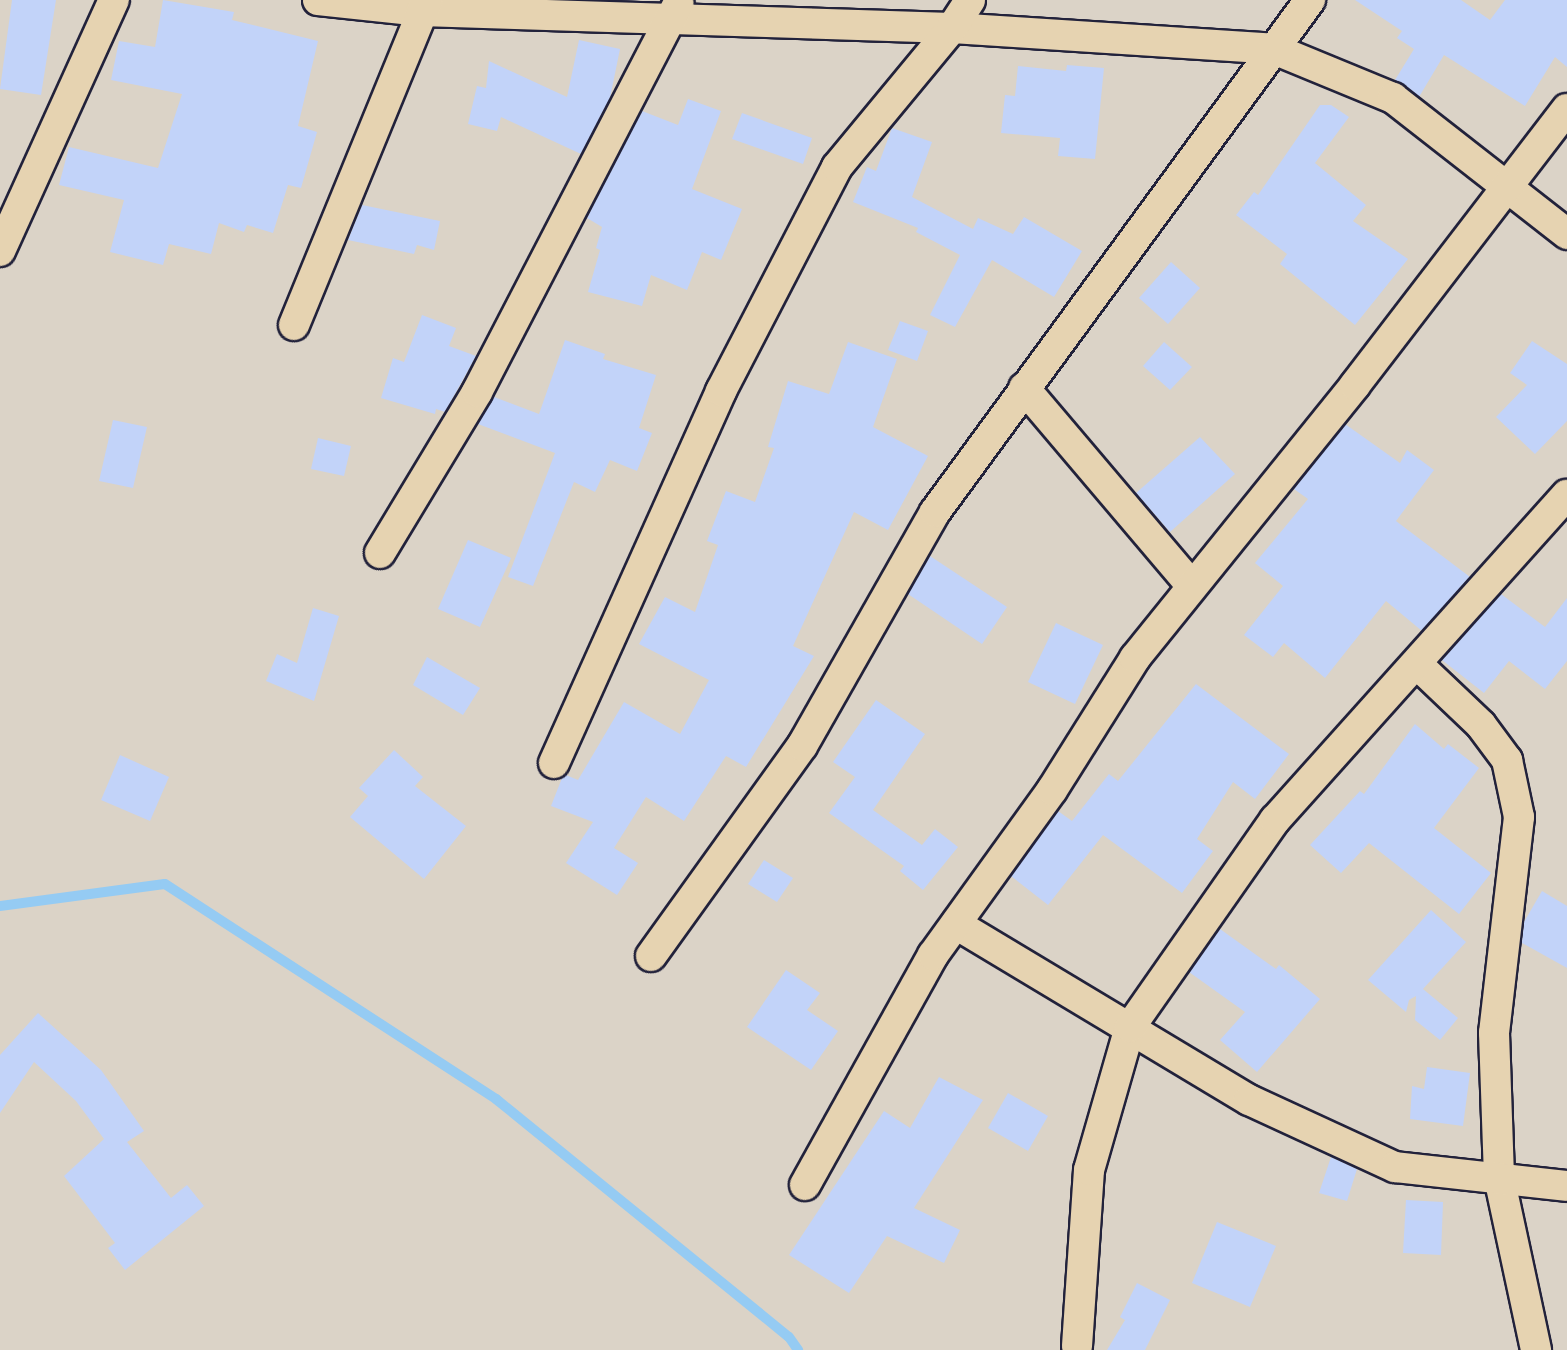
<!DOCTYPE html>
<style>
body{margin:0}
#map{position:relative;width:1567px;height:1350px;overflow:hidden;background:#dbd3c7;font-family:"Balsamiq Sans",sans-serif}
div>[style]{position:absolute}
.stream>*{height:10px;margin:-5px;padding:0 5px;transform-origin:5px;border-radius:5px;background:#95cbf3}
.building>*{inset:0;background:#c2d3f9}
.roads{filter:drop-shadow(2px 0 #22223b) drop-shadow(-2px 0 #22223b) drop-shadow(0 2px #22223b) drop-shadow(0 -2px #22223b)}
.minor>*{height:30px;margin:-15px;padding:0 15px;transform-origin:15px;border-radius:15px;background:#e6d3b1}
span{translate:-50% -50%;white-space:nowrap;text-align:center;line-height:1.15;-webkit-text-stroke:4.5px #e6d3b1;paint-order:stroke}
</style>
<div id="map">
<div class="stream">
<div style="left:0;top:906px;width:166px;rotate:-7.6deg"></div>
<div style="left:165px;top:884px;width:395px;rotate:33deg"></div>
<div style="left:496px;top:1099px;width:377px;rotate:39.1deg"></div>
<div style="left:789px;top:1337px;width:16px;rotate:55deg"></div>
</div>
<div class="building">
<div style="clip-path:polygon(12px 0,56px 0,41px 95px,0 89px)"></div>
<div style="clip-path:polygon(163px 0,234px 12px,232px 20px,318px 41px,298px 126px,317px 132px,301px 188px,288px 185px,273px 233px,247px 225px,244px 232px,219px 223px,211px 254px,169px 244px,163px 265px,110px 252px,124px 200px,59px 185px,69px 147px,158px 168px,182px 94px,111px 80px,119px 41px,155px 47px)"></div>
<div style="clip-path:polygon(1355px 0,1461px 0,1490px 20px,1505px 0,1567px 0,1567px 67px,1555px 57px,1525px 106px,1444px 55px,1419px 97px,1395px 80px,1414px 49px,1397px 38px,1402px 31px)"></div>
<div style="clip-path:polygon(579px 40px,620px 49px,610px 98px,581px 154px,501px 117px,497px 131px,468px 124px,477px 86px,486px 88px,489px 61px,567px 97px)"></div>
<div style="clip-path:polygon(1067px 65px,1104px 68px,1095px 159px,1058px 156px,1060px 138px,1001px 133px,1005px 95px,1015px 96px,1018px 66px,1066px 71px)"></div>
<div style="clip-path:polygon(688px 99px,721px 111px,692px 189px,742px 209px,721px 260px,702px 252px,687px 290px,651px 275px,642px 306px,588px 292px,600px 250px,596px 248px,602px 227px,587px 218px,642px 111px,678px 125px)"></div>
<div style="clip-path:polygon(1320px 105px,1331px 105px,1349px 117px,1315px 163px,1366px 205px,1353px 221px,1408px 259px,1355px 325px,1280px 264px,1287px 254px,1236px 215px,1254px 192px,1258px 195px)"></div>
<div style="clip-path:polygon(742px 113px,812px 138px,803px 164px,732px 139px)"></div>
<div style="clip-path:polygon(892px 128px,932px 142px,912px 197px,973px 229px,978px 218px,1013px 234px,1024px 217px,1082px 251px,1054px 297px,992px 260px,955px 327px,930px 315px,960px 255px,916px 232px,918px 228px,853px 202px,867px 167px,876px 171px)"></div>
<div style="clip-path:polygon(362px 205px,440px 221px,434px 250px,417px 245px,414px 254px,348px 240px)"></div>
<div style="clip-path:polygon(1171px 262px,1200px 288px,1168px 324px,1139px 298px)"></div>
<div style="clip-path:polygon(422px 315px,456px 328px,449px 346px,476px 356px,445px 412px,436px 409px,435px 414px,381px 398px,393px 358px,404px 362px)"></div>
<div style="clip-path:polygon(900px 321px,928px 331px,917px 361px,888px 350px)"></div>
<div style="clip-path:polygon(565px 340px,605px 354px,603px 359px,656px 375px,639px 428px,652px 433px,637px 471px,610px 460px,595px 492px,574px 482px,533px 586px,508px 577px,555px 453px,478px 424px,494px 397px,539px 414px)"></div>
<div style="clip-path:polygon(1532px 341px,1567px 364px,1567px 421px,1535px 454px,1496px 417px,1527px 385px,1510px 373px)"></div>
<div style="clip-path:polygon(848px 342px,897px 359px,873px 427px,928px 456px,888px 530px,854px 512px,793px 646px,814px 656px,746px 767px,726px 756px,684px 821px,646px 797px,614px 848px,638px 863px,617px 895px,566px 863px,593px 822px,551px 806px,562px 778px,566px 775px,578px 780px,624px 702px,680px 734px,709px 680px,639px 644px,665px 597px,695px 612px,718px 545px,707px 541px,726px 491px,755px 502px,774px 448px,768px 447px,788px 381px,829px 394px)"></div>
<div style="clip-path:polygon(1164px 342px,1192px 367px,1170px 390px,1143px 366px)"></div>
<div style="clip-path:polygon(113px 420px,147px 427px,133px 488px,99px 481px)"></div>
<div style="clip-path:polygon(1345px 424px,1400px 463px,1407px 450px,1434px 470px,1396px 521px,1470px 577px,1422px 631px,1386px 601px,1325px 678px,1284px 643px,1273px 657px,1244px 635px,1283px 586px,1255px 563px,1308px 499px,1294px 489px)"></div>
<div style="clip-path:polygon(1200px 437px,1235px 474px,1170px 532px,1136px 493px)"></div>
<div style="clip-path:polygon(318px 438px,351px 446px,344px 476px,311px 469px)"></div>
<div style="clip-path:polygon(468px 540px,511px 558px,480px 627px,438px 609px)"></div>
<div style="clip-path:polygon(930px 556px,1007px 607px,982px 644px,908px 594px)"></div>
<div style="clip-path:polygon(1501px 594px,1545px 627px,1567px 598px,1567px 661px,1545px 689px,1509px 661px,1484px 693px,1442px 660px)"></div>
<div style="clip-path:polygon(313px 608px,339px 616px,314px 701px,266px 681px,277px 654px,297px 663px)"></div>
<div style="clip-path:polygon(1056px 623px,1103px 645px,1075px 704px,1028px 682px)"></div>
<div style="clip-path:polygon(427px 657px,480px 688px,463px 715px,413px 685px)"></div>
<div style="clip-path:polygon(1196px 684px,1289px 754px,1255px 799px,1233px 782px,1197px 839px,1213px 851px,1182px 893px,1103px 835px,1048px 905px,1011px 876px,1058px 811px,1072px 821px,1109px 774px,1118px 781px)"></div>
<div style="clip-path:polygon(876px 700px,925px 734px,873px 810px,922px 845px,935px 829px,958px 847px,923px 890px,900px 871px,904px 866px,829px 813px,855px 777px,833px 762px)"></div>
<div style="clip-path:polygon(1415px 724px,1444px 749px,1448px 744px,1479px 768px,1434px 828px,1491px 873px,1459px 914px,1369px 843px,1341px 873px,1310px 845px,1360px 791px,1364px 794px)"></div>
<div style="clip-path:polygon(394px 750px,423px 777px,415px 786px,466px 826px,424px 879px,350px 817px,368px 796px,359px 788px)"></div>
<div style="clip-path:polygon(120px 755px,169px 777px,150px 821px,101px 800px)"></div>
<div style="clip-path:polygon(764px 860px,793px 878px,777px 902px,748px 884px)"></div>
<div style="clip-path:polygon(1542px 891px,1567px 906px,1567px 968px,1522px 943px,1524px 922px)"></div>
<div style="clip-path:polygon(1431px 910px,1466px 942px,1423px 989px,1458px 1018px,1440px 1040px,1415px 1020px,1416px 996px,1409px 1000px,1406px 1012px,1368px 980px)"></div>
<div style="clip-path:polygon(1220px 929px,1276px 969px,1279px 965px,1320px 999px,1257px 1072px,1220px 1040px,1245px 1012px,1189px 972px)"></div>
<div style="clip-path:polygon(786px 970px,820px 993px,807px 1010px,838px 1031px,811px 1070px,747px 1027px)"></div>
<div style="clip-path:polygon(38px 1013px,101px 1070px,144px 1131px,127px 1142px,171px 1198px,187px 1185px,204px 1206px,125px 1270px,108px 1248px,115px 1243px,64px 1176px,104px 1139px,76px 1101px,34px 1062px,0 1113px,0 1055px)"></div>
<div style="clip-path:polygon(1427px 1067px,1470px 1073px,1463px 1126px,1410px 1119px,1412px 1086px,1424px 1089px)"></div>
<div style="clip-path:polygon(939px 1077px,983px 1100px,914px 1208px,960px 1230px,944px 1263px,887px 1236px,849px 1293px,789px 1255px,884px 1111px,910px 1128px)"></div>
<div style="clip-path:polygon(1008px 1093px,1048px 1116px,1028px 1151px,988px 1128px)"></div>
<div style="clip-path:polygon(1331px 1157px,1357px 1169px,1347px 1201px,1319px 1193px)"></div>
<div style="clip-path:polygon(1406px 1200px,1443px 1202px,1441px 1255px,1403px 1253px)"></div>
<div style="clip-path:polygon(1217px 1222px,1276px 1246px,1250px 1307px,1192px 1283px)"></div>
<div style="clip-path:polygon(1137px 1283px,1170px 1300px,1145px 1350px,1107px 1350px,1125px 1320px,1120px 1317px)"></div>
</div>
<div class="roads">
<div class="minor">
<div style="left:318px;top:0;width:104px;rotate:6.1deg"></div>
<div style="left:421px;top:11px;width:531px;rotate:1.83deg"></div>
<div style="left:952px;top:28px;width:323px;rotate:3.7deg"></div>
<div style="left:1274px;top:49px;width:129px;rotate:22.4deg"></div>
<div style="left:1393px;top:98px;width:221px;rotate:38deg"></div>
<div style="left:0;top:251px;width:276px;rotate:-65.6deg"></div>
<div style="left:294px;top:325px;width:351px;rotate:-67.7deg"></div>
<div style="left:1024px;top:388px;width:258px;rotate:49.7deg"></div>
<div style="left:380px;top:553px;width:188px;rotate:-58.9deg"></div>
<div style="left:477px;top:392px;width:438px;rotate:-62.6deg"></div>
<div style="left:1417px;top:664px;width:88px;rotate:43.6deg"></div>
<div style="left:1481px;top:725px;width:44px;rotate:53.4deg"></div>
<div style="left:1507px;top:760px;width:58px;rotate:78.1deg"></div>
<div style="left:1519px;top:817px;width:217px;rotate:96.6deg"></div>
<div style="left:1494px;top:1033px;width:144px;rotate:88deg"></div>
<div style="left:1499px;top:1177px;width:177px;rotate:77.9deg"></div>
<div style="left:554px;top:763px;width:408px;rotate:-65.8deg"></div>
<div style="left:721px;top:391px;width:252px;rotate:-62.6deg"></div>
<div style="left:837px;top:167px;width:180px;rotate:-50.4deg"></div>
<div style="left:952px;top:28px;width:33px;rotate:-57deg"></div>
<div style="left:956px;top:924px;width:342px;rotate:31deg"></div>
<div style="left:1249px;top:1100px;width:161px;rotate:24.7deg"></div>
<div style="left:1395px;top:1167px;width:173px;rotate:6.3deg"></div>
<div style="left:651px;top:956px;width:259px;rotate:-54.3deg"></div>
<div style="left:802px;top:746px;width:269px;rotate:-60.4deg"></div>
<div style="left:935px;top:512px;width:635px;rotate:-53.78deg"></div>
<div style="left:805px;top:1185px;width:263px;rotate:-60.9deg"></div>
<div style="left:933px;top:955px;width:203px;rotate:-54.2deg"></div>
<div style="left:1052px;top:790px;width:156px;rotate:-57.8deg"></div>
<div style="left:1135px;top:658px;width:351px;rotate:-51.1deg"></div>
<div style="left:1355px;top:385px;width:348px;rotate:-52.5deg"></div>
<div style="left:1077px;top:1346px;width:176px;rotate:-86.1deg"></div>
<div style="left:1089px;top:1170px;width:149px;rotate:-74deg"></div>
<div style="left:1130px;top:1027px;width:253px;rotate:-55deg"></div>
<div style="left:1275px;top:820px;width:437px;rotate:-48.1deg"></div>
</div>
</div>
</div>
